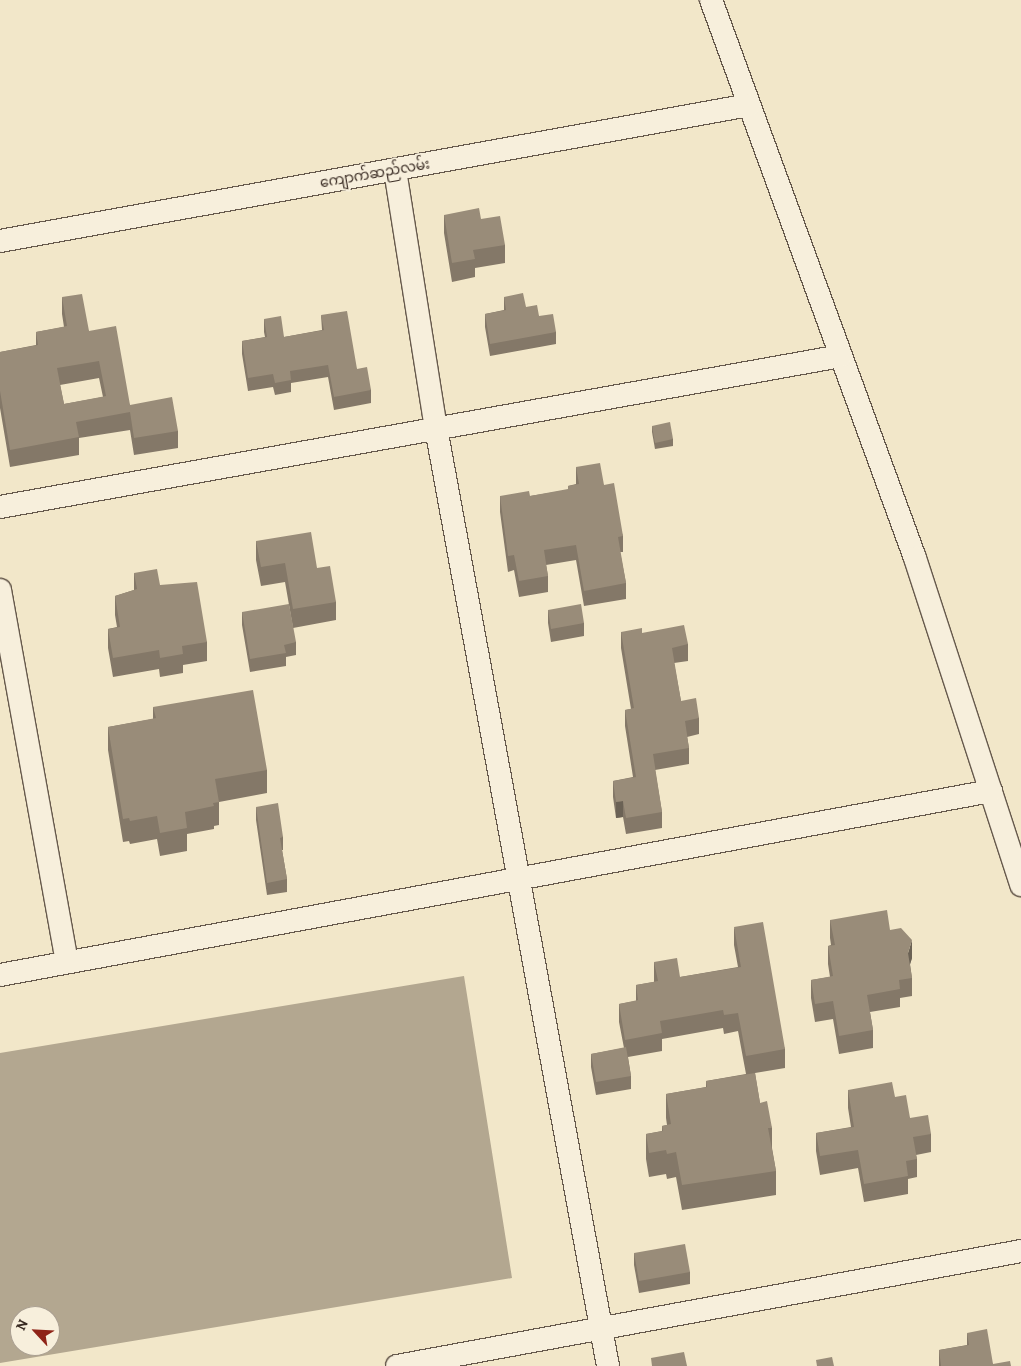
<!DOCTYPE html>
<meta charset="utf-8">
<style>
body{margin:0}
#map{position:relative;width:1021px;height:1366px;overflow:hidden;background:#f2e7c9;font-family:Alegreya,"Noto Sans Myanmar",serif}
div>[style]{position:absolute}
.water>*{inset:0;background:#b3a790}
.roads{filter:drop-shadow(1px 0 #66594c) drop-shadow(-1px 0 #66594c) drop-shadow(0 1px #66594c) drop-shadow(0 -1px #66594c)}
.street>*{height:22px;margin:-11px;padding:0 11px;transform-origin:11px;border-radius:11px;background:#f7efdc}
.wall>*{inset:0;background:#847868}
.shaded-wall>*{inset:0;background:#6b6255}
.building>*{inset:0;background:#998c79}
span{translate:-50% -50%;white-space:nowrap;text-align:center;line-height:1.15;-webkit-text-stroke:4px #f7efdc;paint-order:stroke}
.street-label{font-size:14px;color:#382a22}
.north{position:absolute;left:10px;top:1306px;width:50px;height:50px;box-sizing:border-box;background:#f7efdc;border:1px solid #aba092;border-radius:50%;rotate:295deg;font-size:14px;font-weight:700;line-height:20px;text-align:center;color:#382a22}
.north::after{content:'';display:block;margin:auto;width:18px;height:22px;background:#8f2418;clip-path:polygon(50% 0,100% 100%,50% 72%,0 100%)}
</style>
<div id="map">
<div class="water">
<div style="clip-path:polygon(evenodd,464px 976px,512px 1278px,0 1363px,0 1053px,464px 976px,20px 1316px,50px 1316px,50px 1346px,20px 1346px,20px 1316px)"></div>
</div>
<div class="roads">
<div class="street">
<div style="left:711px;top:0;width:594px;rotate:69.92deg"></div>
<div style="left:915px;top:558px;width:344px;rotate:72deg"></div>
<div style="left:395px;top:170px;width:261px;rotate:81deg"></div>
<div style="left:436px;top:428px;width:954px;rotate:79.61deg"></div>
<div style="left:0;top:241px;width:761px;rotate:-10.29deg"></div>
<div style="left:0;top:507px;width:854px;rotate:-10.18deg"></div>
<div style="left:0;top:590px;width:378px;rotate:79.8deg"></div>
<div style="left:0;top:975px;width:1008px;rotate:-10.52deg"></div>
<div style="left:397px;top:1366px;width:635px;rotate:-10.44deg"></div>
</div>
</div>
<div class="wall">
<div style="clip-path:polygon(444px 215px,481px 219px,505px 245px,505px 263px,475px 268px,475px 277px,452px 282px,444px 233px)"></div>
<div style="clip-path:polygon(evenodd,62px 297px,89px 331px,130px 405px,178px 431px,178px 448px,134px 455px,130px 430px,79px 438px,79px 455px,10px 467px,0 408px,0 352px,36px 345px,36px 332px,64px 327px,62px 314px,62px 297px,99px 378px,103px 397px,64px 404px,60px 385px,99px 378px)"></div>
<div style="clip-path:polygon(504px 297px,526px 307px,539px 316px,556px 332px,556px 344px,490px 356px,485px 327px,485px 314px,504px 310px)"></div>
<div style="clip-path:polygon(321px 315px,371px 390px,371px 403px,334px 410px,328px 377px,291px 383px,291px 392px,275px 395px,273px 387px,248px 391px,242px 354px,242px 341px,265px 337px,264px 332px,264px 319px,284px 337px,322px 330px)"></div>
<div style="clip-path:polygon(652px 426px,673px 439px,673px 446px,655px 449px,652px 432px)"></div>
<div style="clip-path:polygon(576px 467px,604px 485px,623px 536px,623px 552px,620px 552px,626px 583px,626px 599px,584px 606px,576px 560px,546px 565px,548px 576px,548px 592px,519px 597px,514px 570px,508px 572px,500px 512px,500px 496px,530px 496px,568px 490px,568px 486px,576px 484px)"></div>
<div style="clip-path:polygon(256px 541px,317px 568px,336px 602px,336px 620px,293px 628px,285px 582px,261px 586px,256px 560px)"></div>
<div style="clip-path:polygon(134px 573px,160px 585px,207px 642px,207px 661px,183px 665px,183px 673px,160px 677px,159px 669px,113px 677px,108px 648px,108px 629px,117px 627px,115px 615px,115px 596px,134px 590px)"></div>
<div style="clip-path:polygon(548px 610px,584px 623px,584px 636px,551px 642px,548px 623px)"></div>
<div style="clip-path:polygon(242px 612px,296px 642px,296px 655px,286px 657px,286px 666px,250px 672px,242px 625px)"></div>
<div style="clip-path:polygon(621px 632px,642px 633px,688px 644px,688px 661px,674px 663px,681px 701px,699px 718px,699px 734px,687px 737px,689px 748px,689px 764px,655px 770px,662px 812px,662px 828px,626px 834px,623px 817px,616px 818px,613px 797px,613px 781px,633px 777px,625px 726px,625px 710px,631px 709px,621px 648px)"></div>
<div style="clip-path:polygon(153px 707px,267px 770px,267px 793px,219px 802px,219px 825px,214px 826px,214px 829px,187px 834px,187px 851px,160px 856px,157px 839px,130px 844px,129px 841px,123px 842px,108px 750px,108px 727px,153px 719px)"></div>
<div style="clip-path:polygon(256px 807px,283px 837px,283px 850px,282px 850px,287px 879px,287px 892px,267px 895px,256px 820px)"></div>
<div style="clip-path:polygon(830px 920px,890px 930px,912px 958px,910px 964px,912px 978px,912px 996px,900px 998px,900px 1007px,870px 1012px,873px 1030px,873px 1048px,839px 1054px,833px 1019px,815px 1022px,811px 998px,811px 980px,830px 977px,828px 964px,828px 946px,831px 945px,830px 938px)"></div>
<div style="clip-path:polygon(734px 927px,785px 1049px,785px 1068px,755px 1073px,760px 1103px,772px 1128px,772px 1148px,776px 1171px,776px 1195px,682px 1210px,676px 1177px,667px 1179px,666px 1174px,649px 1177px,646px 1159px,646px 1134px,662px 1131px,662px 1126px,667px 1125px,666px 1118px,666px 1094px,706px 1087px,706px 1081px,746px 1074px,738px 1031px,724px 1034px,723px 1028px,662px 1039px,662px 1051px,628px 1057px,631px 1076px,631px 1089px,596px 1095px,591px 1067px,591px 1054px,624px 1048px,619px 1022px,619px 1004px,636px 1001px,636px 985px,654px 982px,654px 962px,680px 977px,738px 967px,734px 945px)"></div>
<div style="clip-path:polygon(848px 1090px,895px 1097px,910px 1118px,931px 1134px,931px 1152px,916px 1155px,917px 1159px,917px 1177px,908px 1179px,908px 1194px,864px 1202px,858px 1168px,820px 1175px,816px 1151px,816px 1133px,851px 1127px,848px 1108px)"></div>
<div style="clip-path:polygon(634px 1253px,690px 1272px,690px 1284px,639px 1293px,634px 1265px)"></div>
<div style="clip-path:polygon(967px 1333px,993px 1364px,1011px 1366px,939px 1366px,939px 1350px,967px 1345px)"></div>
</div>
<div class="shaded-wall">
<div style="clip-path:polygon(623px 801px,623px 817px,616px 818px,616px 802px)"></div>
<div style="clip-path:polygon(912px 940px,912px 958px,908px 971px,908px 953px)"></div>
</div>
<div class="building">
<div style="clip-path:polygon(479px 208px,481px 219px,500px 216px,505px 245px,473px 250px,475px 259px,452px 263px,444px 215px)"></div>
<div style="clip-path:polygon(523px 293px,526px 307px,537px 305px,539px 316px,553px 314px,556px 332px,490px 344px,485px 314px,506px 310px,504px 297px)"></div>
<div style="clip-path:polygon(evenodd,82px 294px,89px 331px,116px 326px,130px 405px,172px 397px,178px 431px,134px 438px,130px 412px,76px 422px,79px 437px,10px 450px,0 391px,0 352px,38px 345px,36px 332px,67px 326px,62px 297px,82px 294px,99px 361px,106px 396px,64px 404px,57px 368px,99px 361px)"></div>
<div style="clip-path:polygon(347px 311px,357px 369px,367px 367px,371px 390px,334px 397px,328px 365px,290px 371px,291px 380px,275px 383px,273px 374px,248px 378px,242px 341px,267px 337px,264px 319px,281px 316px,284px 337px,324px 330px,321px 315px)"></div>
<div style="clip-path:polygon(670px 422px,673px 439px,655px 443px,652px 426px)"></div>
<div style="clip-path:polygon(600px 463px,604px 485px,614px 483px,623px 536px,618px 537px,626px 583px,584px 591px,576px 545px,544px 550px,548px 576px,519px 581px,514px 555px,508px 556px,500px 496px,529px 491px,530px 496px,568px 489px,568px 486px,579px 484px,576px 467px)"></div>
<div style="clip-path:polygon(311px 532px,317px 568px,330px 566px,336px 602px,293px 609px,285px 563px,261px 567px,256px 541px)"></div>
<div style="clip-path:polygon(157px 569px,160px 585px,197px 582px,207px 642px,182px 646px,183px 654px,160px 658px,159px 650px,113px 658px,108px 629px,120px 627px,115px 596px,137px 589px,134px 573px)"></div>
<div style="clip-path:polygon(289px 604px,296px 642px,284px 645px,286px 653px,250px 659px,242px 612px)"></div>
<div style="clip-path:polygon(581px 604px,584px 623px,551px 629px,548px 610px)"></div>
<div style="clip-path:polygon(684px 625px,688px 644px,672px 648px,681px 701px,696px 698px,699px 718px,685px 721px,689px 748px,653px 754px,662px 812px,626px 818px,623px 801px,616px 802px,613px 781px,636px 777px,625px 710px,634px 708px,621px 632px,642px 628px,642px 633px)"></div>
<div style="clip-path:polygon(253px 690px,267px 770px,215px 779px,219px 802px,213px 803px,214px 806px,185px 812px,187px 828px,160px 833px,157px 816px,130px 821px,129px 818px,123px 819px,108px 727px,156px 718px,153px 707px)"></div>
<div style="clip-path:polygon(278px 803px,283px 837px,280px 838px,287px 879px,267px 883px,256px 807px)"></div>
<div style="clip-path:polygon(887px 910px,890px 930px,901px 928px,912px 940px,908px 953px,912px 978px,899px 980px,900px 989px,867px 995px,873px 1030px,839px 1036px,833px 1001px,815px 1004px,811px 980px,833px 976px,828px 946px,835px 945px,830px 920px)"></div>
<div style="clip-path:polygon(763px 922px,785px 1049px,746px 1056px,738px 1013px,724px 1015px,723px 1010px,660px 1021px,662px 1033px,625px 1040px,619px 1004px,638px 1000px,636px 985px,658px 981px,654px 962px,677px 958px,680px 977px,741px 967px,734px 927px)"></div>
<div style="clip-path:polygon(626px 1047px,631px 1076px,596px 1082px,591px 1054px)"></div>
<div style="clip-path:polygon(755px 1073px,760px 1103px,767px 1101px,772px 1128px,768px 1128px,776px 1171px,682px 1185px,676px 1152px,667px 1154px,666px 1150px,649px 1153px,646px 1134px,663px 1131px,662px 1126px,671px 1124px,666px 1094px,707px 1087px,706px 1081px)"></div>
<div style="clip-path:polygon(892px 1082px,895px 1097px,906px 1095px,910px 1118px,928px 1115px,931px 1134px,913px 1137px,917px 1159px,906px 1161px,908px 1176px,864px 1184px,858px 1150px,820px 1156px,816px 1133px,854px 1127px,848px 1090px)"></div>
<div style="clip-path:polygon(685px 1244px,690px 1272px,639px 1281px,634px 1253px)"></div>
<div style="clip-path:polygon(987px 1329px,993px 1364px,1010px 1361px,1011px 1366px,941px 1366px,939px 1350px,969px 1345px,967px 1333px)"></div>
<div style="clip-path:polygon(684px 1352px,687px 1366px,652px 1366px,651px 1358px)"></div>
<div style="clip-path:polygon(832px 1357px,834px 1366px,817px 1366px,816px 1360px)"></div>
</div>
<div class="street-label">
<span style="left:375px;top:174px;rotate:-10deg">ကျောက်ဆည်လမ်း</span>
</div>
<div class="north">N</div>
</div>
